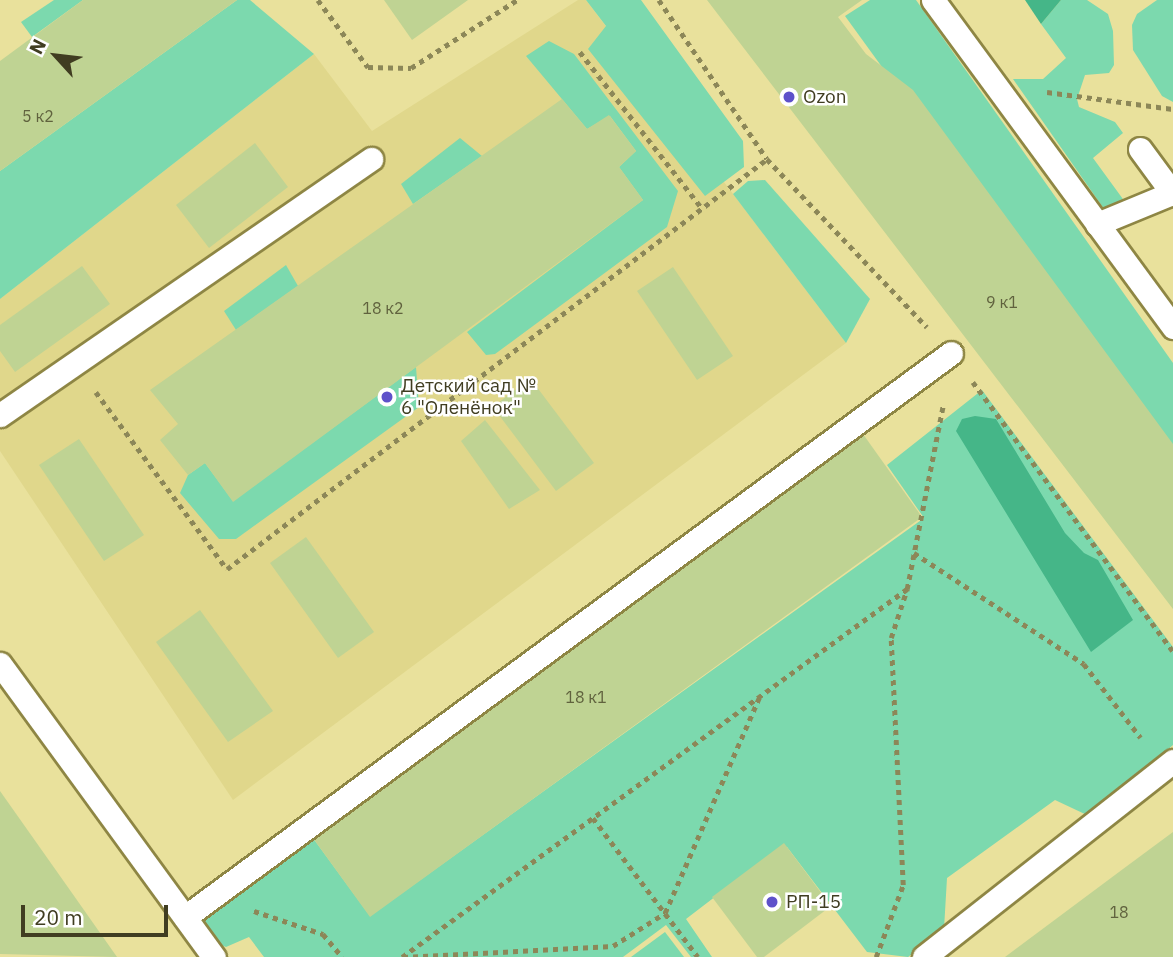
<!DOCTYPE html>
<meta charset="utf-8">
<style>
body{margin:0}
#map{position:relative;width:1173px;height:957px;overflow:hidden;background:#e9e19c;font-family:"IBM Plex Sans",sans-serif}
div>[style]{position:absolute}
.built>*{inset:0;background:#e0d78b}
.green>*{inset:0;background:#7cd9ae}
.forest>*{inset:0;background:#45b688}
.building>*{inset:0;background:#bfd393}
.path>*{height:4.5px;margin-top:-2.25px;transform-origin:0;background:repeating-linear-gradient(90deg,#8c8758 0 5px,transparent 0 10px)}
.roads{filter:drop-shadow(2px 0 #8e8644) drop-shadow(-2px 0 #8e8644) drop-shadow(0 2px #8e8644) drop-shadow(0 -2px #8e8644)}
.service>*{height:23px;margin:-11.5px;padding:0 11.5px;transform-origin:11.5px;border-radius:11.5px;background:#fff}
.dots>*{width:19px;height:19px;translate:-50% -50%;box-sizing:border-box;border:4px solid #fff;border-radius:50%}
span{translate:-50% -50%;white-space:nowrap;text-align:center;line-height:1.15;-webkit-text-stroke:5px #fff;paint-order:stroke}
.number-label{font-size:16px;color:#60623e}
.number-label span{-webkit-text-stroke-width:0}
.poi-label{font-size:19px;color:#403d21}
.left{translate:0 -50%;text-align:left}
.north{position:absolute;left:21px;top:21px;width:70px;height:70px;-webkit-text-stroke:5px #fff;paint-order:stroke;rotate:297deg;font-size:19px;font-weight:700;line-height:28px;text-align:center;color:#403d21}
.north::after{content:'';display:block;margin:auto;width:24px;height:32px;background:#403d21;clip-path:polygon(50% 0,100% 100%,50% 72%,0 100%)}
.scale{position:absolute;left:21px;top:905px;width:147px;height:32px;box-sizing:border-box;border:4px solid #403d21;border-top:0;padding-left:9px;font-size:21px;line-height:24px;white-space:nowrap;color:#403d21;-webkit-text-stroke:5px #fff;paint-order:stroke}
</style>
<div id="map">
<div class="built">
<div style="clip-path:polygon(578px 0,586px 0,846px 343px,233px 800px,0 451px,0 299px,314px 54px,372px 131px)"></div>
</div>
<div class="green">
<div style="clip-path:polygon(54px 0,83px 0,32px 37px,21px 22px)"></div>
<div style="clip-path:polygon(237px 0,250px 0,314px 54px,0 299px,0 171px)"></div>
<div style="clip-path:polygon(586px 0,641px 0,743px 141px,744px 167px,705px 196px,588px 49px,606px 26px)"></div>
<div style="clip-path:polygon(870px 0,916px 0,1173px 363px,1173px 468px,845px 16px)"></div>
<div style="clip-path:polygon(1061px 0,1087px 0,1108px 14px,1113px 31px,1114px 65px,1109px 73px,1085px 75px,1077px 99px,1079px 107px,1115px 122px,1123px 133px,1093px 158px,1128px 206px,1111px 219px,1013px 79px,1043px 79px,1066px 58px,1041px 24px)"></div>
<div style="clip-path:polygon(1157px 0,1173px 0,1173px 102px,1162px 96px,1133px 50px,1132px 25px,1137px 14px)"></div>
<div style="clip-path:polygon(549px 41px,574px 54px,678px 191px,667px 227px,495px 354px,486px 355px,467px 332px,643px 200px,619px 167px,636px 151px,610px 116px,587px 129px,526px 56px)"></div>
<div style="clip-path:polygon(460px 138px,482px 156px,413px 204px,401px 184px)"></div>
<div style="clip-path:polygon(765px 180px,870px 299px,846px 343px,733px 194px,748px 181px)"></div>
<div style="clip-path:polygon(286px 265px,298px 286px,236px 330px,224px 311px)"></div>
<div style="clip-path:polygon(416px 367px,419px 407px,236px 539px,219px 539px,180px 493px,188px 475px,205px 463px,233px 501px)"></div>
<div style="clip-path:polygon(982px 390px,1173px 647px,1173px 745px,1089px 816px,1055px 800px,947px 878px,944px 929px,908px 957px,867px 952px,787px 847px,772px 853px,686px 919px,712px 957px,691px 957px,666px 925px,623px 957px,264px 957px,249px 937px,226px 947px,214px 942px,199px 914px,310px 834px,370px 916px,924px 518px,887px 465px)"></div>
<div style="clip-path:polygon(665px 932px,684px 957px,631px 957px)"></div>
</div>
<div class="forest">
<div style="clip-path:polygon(1025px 0,1061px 0,1041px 24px)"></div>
<div style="clip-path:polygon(975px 416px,996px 419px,1065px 533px,1084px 553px,1098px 560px,1133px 620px,1091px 652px,956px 431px,962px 419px)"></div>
</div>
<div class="building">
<div style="clip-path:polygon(83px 0,237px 0,0 171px,0 61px)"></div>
<div style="clip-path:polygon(384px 0,468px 0,412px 40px)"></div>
<div style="clip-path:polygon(707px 0,862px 0,838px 17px,866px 54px,913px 90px,1173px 444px,1173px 609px)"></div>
<div style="clip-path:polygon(562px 99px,587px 129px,609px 115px,636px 151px,619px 167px,643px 200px,233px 502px,205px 463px,188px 475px,160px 440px,178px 424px,150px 390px)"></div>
<div style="clip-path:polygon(255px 143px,288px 187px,209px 248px,176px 205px)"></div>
<div style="clip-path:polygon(82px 266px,110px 304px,15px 372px,0 351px,0 325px)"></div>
<div style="clip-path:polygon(673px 267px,733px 356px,697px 380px,637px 291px)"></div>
<div style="clip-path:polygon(530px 378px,594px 463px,556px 491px,493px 407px)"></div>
<div style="clip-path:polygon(485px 420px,540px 490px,509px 509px,461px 441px)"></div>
<div style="clip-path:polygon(863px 434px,922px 517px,370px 917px,310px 834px)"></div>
<div style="clip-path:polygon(79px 439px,144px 535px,104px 561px,39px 465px)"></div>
<div style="clip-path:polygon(306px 537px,374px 632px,338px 658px,270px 563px)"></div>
<div style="clip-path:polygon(200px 610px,273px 711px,228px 742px,156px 642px)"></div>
<div style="clip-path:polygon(0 791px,72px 893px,117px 957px,0 954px)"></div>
<div style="clip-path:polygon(1173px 832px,1173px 957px,1005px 957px,1123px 869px)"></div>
<div style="clip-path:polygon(784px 843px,831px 906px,764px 957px,757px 957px,712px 897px)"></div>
</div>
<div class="path">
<div style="left:318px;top:0;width:84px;rotate:53.3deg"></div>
<div style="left:368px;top:67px;width:43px;rotate:1.3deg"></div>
<div style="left:411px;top:68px;width:126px;rotate:-32.7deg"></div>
<div style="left:659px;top:0;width:192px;rotate:55.8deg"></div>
<div style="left:767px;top:159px;width:232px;rotate:46.4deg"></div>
<div style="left:580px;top:52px;width:198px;rotate:52deg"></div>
<div style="left:1047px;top:92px;width:127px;rotate:7.7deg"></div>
<div style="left:973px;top:382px;width:335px;rotate:53.4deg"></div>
<div style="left:96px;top:392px;width:220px;rotate:53.5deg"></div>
<div style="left:227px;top:569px;width:678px;rotate:-37.21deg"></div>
<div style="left:914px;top:553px;width:203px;rotate:33.1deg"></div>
<div style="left:1084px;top:664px;width:93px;rotate:52.4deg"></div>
<div style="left:593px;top:818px;width:174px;rotate:52.9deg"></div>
<div style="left:254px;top:911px;width:73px;rotate:18.4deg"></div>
<div style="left:323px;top:934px;width:30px;rotate:50deg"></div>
<div style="left:402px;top:957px;width:625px;rotate:-36.08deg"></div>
<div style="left:403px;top:957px;width:210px;rotate:-3deg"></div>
<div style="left:613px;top:946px;width:62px;rotate:-32.4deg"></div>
<div style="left:665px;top:913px;width:237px;rotate:-66.4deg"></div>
<div style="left:876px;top:957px;width:77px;rotate:-69.4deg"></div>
<div style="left:903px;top:885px;width:247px;rotate:-92.8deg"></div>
<div style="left:891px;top:638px;width:52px;rotate:-71.9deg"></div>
<div style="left:907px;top:589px;width:187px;rotate:-78.9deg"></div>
</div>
<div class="roads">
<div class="service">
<div style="left:933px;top:0;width:406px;rotate:53.7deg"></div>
<div style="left:1140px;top:149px;width:56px;rotate:53.7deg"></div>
<div style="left:1097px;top:224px;width:81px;rotate:-22.5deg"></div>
<div style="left:0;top:415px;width:451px;rotate:-34.6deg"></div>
<div style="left:0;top:664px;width:363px;rotate:53.9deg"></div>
<div style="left:185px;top:917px;width:951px;rotate:-36.36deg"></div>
<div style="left:924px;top:957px;width:317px;rotate:-38.2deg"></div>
</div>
</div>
<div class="dots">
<div style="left:789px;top:97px;background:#5e51ca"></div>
<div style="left:387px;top:397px;background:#5e51ca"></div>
<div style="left:772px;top:902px;background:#5e51ca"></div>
</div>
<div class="number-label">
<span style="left:38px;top:116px">5 к2</span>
<span style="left:1002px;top:302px">9 к1</span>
<span style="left:383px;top:308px">18 к2</span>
<span style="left:586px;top:697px">18 к1</span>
<span style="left:1119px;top:912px">18</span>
</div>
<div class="poi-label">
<span class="left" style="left:803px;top:97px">Ozon</span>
<span class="left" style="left:401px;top:397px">Детский сад №<br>6 "Оленёнок"</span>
<span class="left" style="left:786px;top:902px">РП-15</span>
</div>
<div class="north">N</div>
<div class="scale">20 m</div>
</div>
